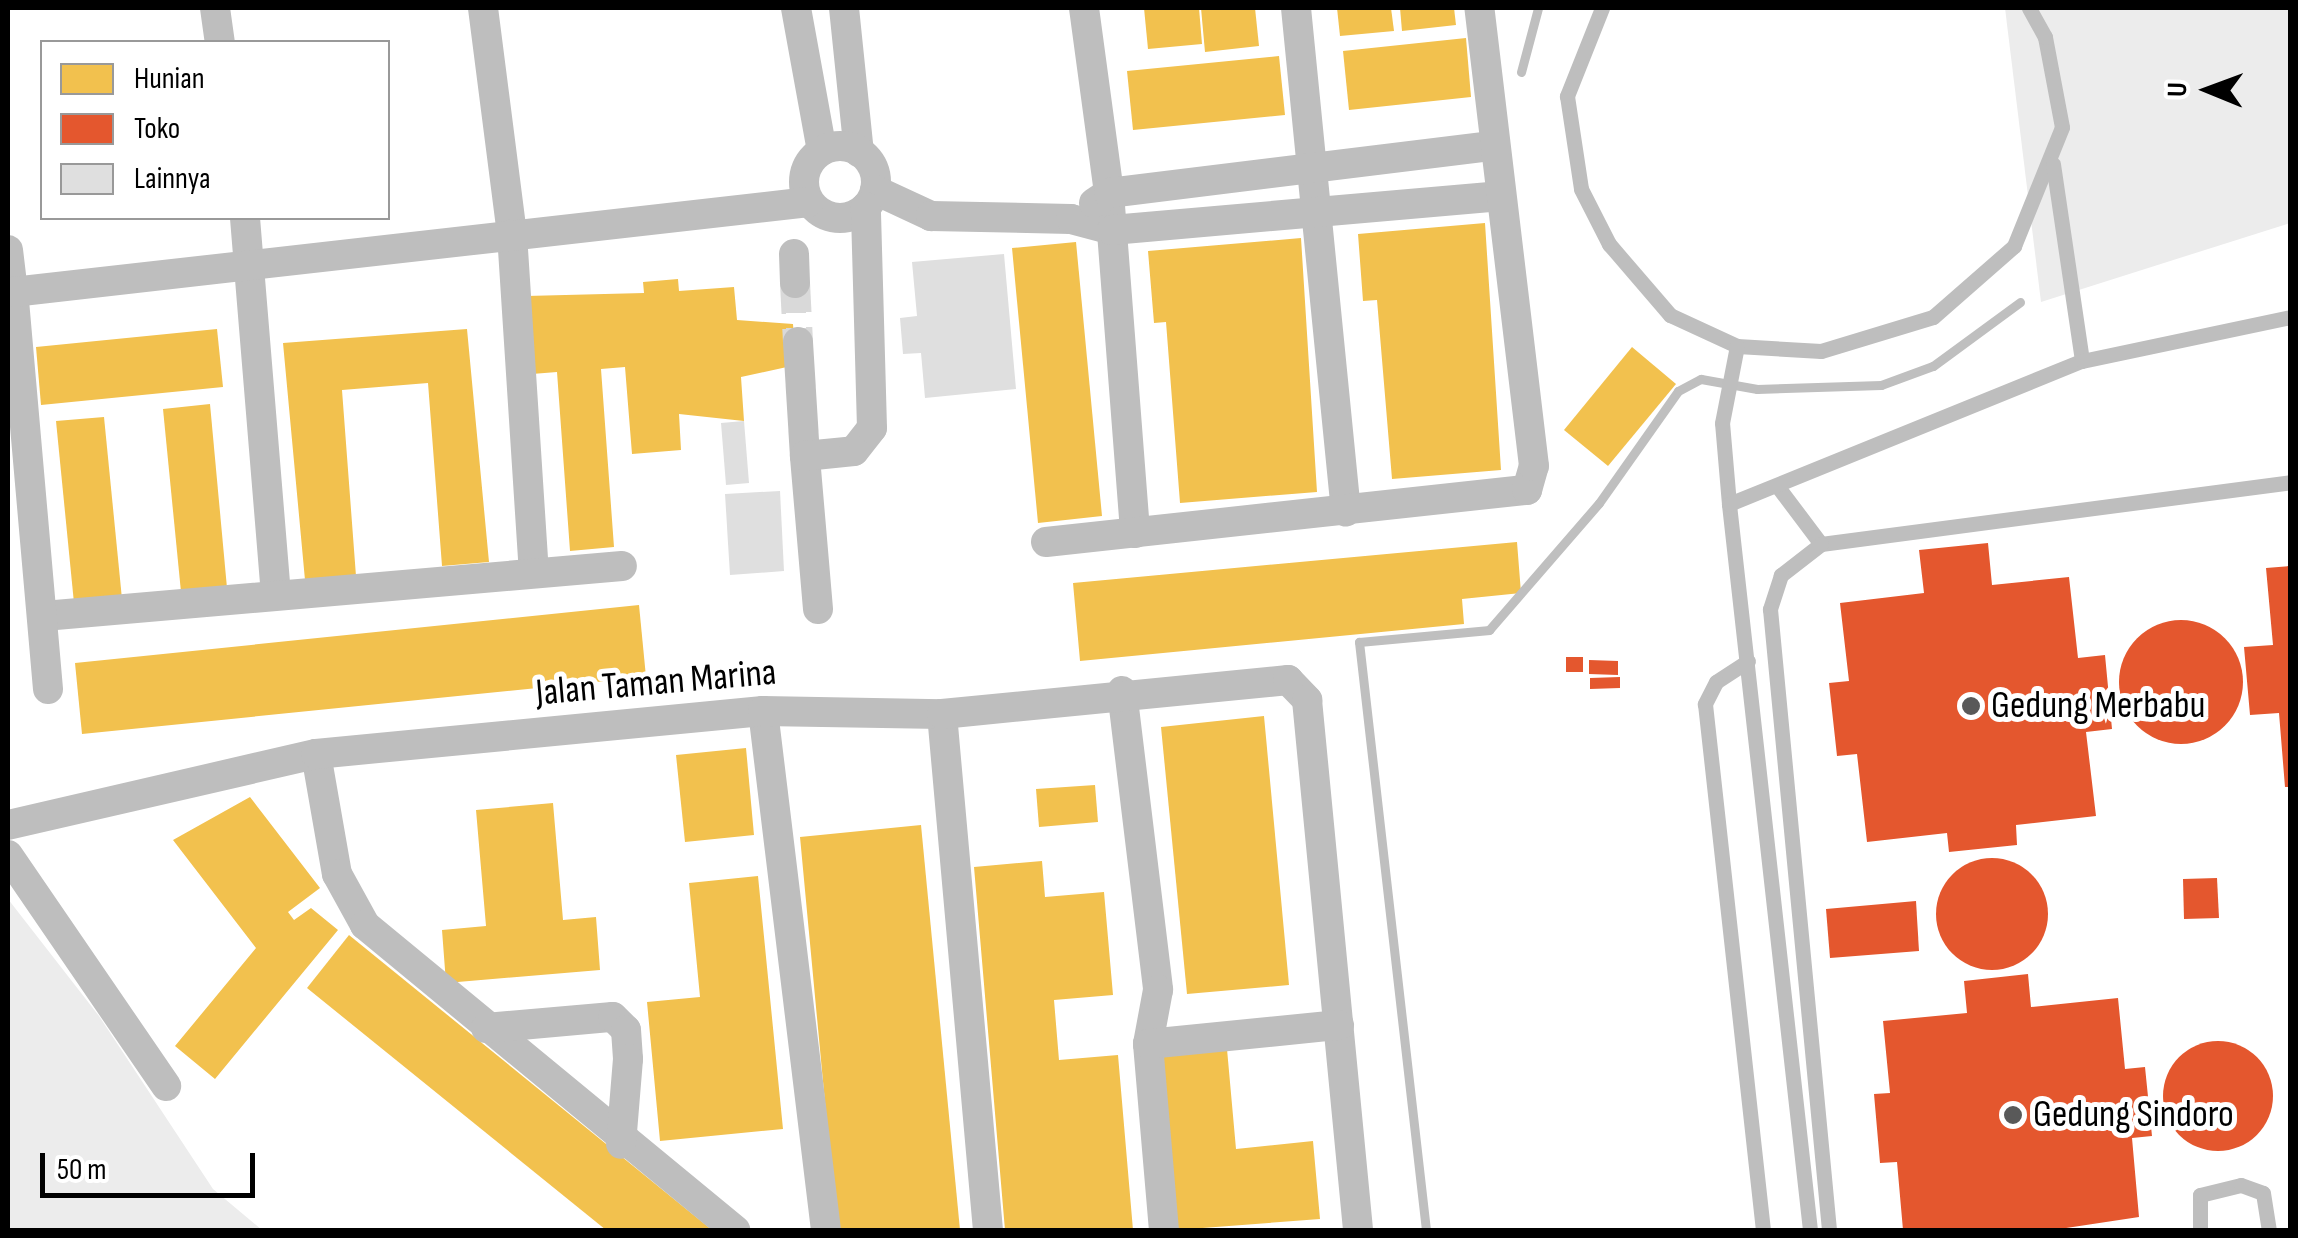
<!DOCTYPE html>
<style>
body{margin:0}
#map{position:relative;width:2298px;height:1238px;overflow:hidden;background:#fff;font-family:"Sofia Sans Condensed",sans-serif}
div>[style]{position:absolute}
.green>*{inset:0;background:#ececec}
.homes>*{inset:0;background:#f2c14e}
.shops>*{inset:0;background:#e4572e}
.round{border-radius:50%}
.stream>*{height:9px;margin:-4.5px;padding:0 4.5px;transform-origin:4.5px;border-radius:4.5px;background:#bfbfbf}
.building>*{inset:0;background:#dfdfdf}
.minor-tunnel>*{height:30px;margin-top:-15px;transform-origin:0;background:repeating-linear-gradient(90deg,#d9d9d9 0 30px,transparent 0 45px)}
.service>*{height:15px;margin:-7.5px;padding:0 7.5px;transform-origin:7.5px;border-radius:7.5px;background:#bebebe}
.minor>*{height:30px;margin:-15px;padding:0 15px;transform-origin:15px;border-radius:15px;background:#bebebe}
.minor>.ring{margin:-15px;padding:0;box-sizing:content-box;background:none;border:30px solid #bebebe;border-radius:50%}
.dots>*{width:28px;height:28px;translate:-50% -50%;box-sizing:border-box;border:5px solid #fff;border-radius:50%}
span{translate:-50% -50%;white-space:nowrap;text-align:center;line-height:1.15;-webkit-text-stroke:10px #fff;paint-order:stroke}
.street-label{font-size:38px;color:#000}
.poi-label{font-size:38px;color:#000}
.left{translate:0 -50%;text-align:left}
.frame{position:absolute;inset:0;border:10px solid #000;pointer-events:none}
.legend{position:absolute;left:40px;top:40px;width:350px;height:180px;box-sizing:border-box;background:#fff;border:2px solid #999;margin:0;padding:12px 18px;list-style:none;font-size:30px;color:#000}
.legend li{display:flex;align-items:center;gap:20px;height:50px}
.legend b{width:50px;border:2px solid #999}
.north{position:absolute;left:2158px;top:40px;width:100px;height:100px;-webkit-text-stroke:8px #fff;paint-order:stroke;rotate:271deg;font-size:28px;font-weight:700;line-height:40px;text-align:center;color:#000}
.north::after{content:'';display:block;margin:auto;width:35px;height:45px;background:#000;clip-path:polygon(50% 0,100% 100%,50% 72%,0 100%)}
.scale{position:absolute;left:40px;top:1153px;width:215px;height:45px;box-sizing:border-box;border:5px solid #000;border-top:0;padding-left:12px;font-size:30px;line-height:35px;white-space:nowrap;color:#000;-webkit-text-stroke:8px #fff;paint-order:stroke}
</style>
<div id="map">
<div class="green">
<div style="clip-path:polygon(2005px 8px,2290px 8px,2290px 223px,2041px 302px)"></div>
<div style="clip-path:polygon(8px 899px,99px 1016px,213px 1189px,262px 1230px,8px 1230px)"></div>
</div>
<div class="homes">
<div style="clip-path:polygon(1144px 8px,1199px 8px,1202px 44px,1148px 49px)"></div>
<div style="clip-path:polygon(1201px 8px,1255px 8px,1259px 46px,1205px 52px)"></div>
<div style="clip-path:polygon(1391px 8px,1394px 31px,1340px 36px,1337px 8px)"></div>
<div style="clip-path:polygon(1400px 8px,1454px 8px,1456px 25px,1402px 31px)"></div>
<div style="clip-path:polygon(1466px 38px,1471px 97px,1349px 110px,1343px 51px)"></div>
<div style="clip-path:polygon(1279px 56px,1285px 115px,1133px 130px,1127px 71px)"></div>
<div style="clip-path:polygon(1485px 223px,1501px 470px,1392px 479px,1377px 300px,1363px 301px,1358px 234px)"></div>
<div style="clip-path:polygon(1301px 238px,1317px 492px,1180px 503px,1166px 322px,1154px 323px,1148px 251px)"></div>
<div style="clip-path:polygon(1076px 242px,1102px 516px,1038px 523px,1012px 248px)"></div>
<div style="clip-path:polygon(678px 279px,679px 291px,734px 287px,737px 320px,793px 324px,796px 365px,741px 377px,744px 421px,679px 414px,681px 450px,632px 454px,625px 367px,601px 369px,614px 547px,570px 551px,557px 372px,532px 374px,526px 296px,644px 293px,643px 282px)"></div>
<div style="clip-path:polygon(217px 329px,223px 387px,41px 405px,36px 347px)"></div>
<div style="clip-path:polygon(467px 329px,489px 562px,442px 566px,428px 383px,342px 390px,356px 576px,305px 580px,283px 343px)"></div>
<div style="clip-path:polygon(1632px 347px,1676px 384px,1608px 466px,1564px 430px)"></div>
<div style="clip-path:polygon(210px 404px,227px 588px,181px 592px,163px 409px)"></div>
<div style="clip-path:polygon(104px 417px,122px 599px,74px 603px,56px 421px)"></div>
<div style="clip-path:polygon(1517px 542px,1521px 593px,1462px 599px,1464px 624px,1080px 661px,1073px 583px)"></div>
<div style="clip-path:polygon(639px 605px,646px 677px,82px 734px,75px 663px)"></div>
<div style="clip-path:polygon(1264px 716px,1289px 985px,1187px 994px,1161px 727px)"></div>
<div style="clip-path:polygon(746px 748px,754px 835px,685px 842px,676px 755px)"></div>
<div style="clip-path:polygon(1095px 785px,1098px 822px,1039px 827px,1036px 789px)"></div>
<div style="clip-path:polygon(250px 797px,320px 888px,288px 912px,294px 920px,311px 908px,338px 930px,215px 1079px,175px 1046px,256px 948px,173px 840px)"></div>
<div style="clip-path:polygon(553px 803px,563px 920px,596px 917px,600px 970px,446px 983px,442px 930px,486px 926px,476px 810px)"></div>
<div style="clip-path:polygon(921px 825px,960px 1230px,837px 1230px,800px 837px)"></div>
<div style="clip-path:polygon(1042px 861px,1045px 897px,1104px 892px,1113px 995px,1054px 1000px,1059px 1060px,1118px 1055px,1133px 1230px,1005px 1230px,974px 867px)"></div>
<div style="clip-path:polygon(758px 876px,783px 1129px,660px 1141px,647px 1002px,700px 997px,689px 883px)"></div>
<div style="clip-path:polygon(349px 935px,712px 1230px,606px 1230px,307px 988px)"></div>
<div style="clip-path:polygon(1227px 1049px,1236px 1149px,1313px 1141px,1320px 1219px,1176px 1230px,1160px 1055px)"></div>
</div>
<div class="shops">
<div style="clip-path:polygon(1988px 543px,1992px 585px,2069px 577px,2078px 658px,2105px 655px,2112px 729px,2086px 732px,2096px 816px,2016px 825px,2017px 845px,1949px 852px,1947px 833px,1867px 842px,1857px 754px,1837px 756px,1829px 683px,1849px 681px,1840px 603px,1924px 593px,1919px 550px)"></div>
<div style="clip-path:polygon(2290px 566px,2290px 787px,2285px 787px,2279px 713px,2250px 715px,2244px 647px,2273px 645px,2266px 568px)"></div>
<div class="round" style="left:2119px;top:620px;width:124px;height:124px"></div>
<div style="clip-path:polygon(1566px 657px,1583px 657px,1583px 672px,1566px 672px)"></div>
<div style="clip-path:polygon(1589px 660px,1618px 661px,1618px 675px,1589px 674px)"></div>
<div style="clip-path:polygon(1620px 677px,1620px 688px,1590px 689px,1590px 678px)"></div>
<div class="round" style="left:1936px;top:858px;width:112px;height:112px"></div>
<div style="clip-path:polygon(2217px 878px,2219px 918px,2184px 919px,2183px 879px)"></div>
<div style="clip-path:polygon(1916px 901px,1919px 951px,1830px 958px,1826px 909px)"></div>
<div style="clip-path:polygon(2028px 974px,2031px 1007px,2118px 998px,2125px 1069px,2145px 1067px,2152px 1136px,2132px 1138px,2139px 1217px,2053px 1230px,1903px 1230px,1897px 1162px,1880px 1163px,1874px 1094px,1890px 1093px,1883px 1021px,1967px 1013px,1964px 981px)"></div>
<div class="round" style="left:2163px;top:1041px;width:110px;height:110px"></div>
</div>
<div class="stream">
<div style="left:1521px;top:72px;width:66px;rotate:-75.1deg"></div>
<div style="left:1426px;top:1230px;width:592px;rotate:-96.5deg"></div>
<div style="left:1359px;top:642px;width:131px;rotate:-5.3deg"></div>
<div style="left:1489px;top:630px;width:168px;rotate:-49.1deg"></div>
<div style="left:1599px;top:503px;width:137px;rotate:-54.8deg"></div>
<div style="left:1678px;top:391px;width:26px;rotate:-28deg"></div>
<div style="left:1701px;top:379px;width:57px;rotate:10.1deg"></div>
<div style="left:1757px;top:389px;width:124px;rotate:-1.8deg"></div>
<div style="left:1881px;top:385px;width:55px;rotate:-20.1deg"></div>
<div style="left:1933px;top:366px;width:108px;rotate:-36.3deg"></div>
</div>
<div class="building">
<div style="clip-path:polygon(1004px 254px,1016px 389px,925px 398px,921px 353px,903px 354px,900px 318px,917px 316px,912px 262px)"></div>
<div style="clip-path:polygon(744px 421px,749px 483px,726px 485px,721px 423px)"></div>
<div style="clip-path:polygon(780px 491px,784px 571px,730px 575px,725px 494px)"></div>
</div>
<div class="minor-tunnel">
<div style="left:795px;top:283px;width:59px;rotate:87.1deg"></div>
</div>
<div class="service">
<div style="left:1602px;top:8px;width:95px;rotate:111.7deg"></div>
<div style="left:1567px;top:96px;width:94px;rotate:81.4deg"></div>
<div style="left:1581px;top:189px;width:62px;rotate:63deg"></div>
<div style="left:1609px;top:244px;width:94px;rotate:49.3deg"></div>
<div style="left:1670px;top:315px;width:74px;rotate:24.8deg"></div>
<div style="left:1737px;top:346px;width:84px;rotate:3.4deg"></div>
<div style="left:1821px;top:351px;width:117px;rotate:-16.9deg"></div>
<div style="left:1933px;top:317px;width:108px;rotate:-41.2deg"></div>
<div style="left:2014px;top:246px;width:128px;rotate:-68deg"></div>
<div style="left:2062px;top:127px;width:92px;rotate:-100.7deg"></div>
<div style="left:2045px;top:37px;width:33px;rotate:-119deg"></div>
<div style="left:2053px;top:164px;width:199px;rotate:81.6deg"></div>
<div style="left:1778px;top:487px;width:71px;rotate:53deg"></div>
<div style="left:1821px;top:544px;width:473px;rotate:-7.5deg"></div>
<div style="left:1729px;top:504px;width:81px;rotate:-94.9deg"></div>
<div style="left:1722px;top:423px;width:78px;rotate:-79deg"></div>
<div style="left:1821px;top:544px;width:51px;rotate:142.2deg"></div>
<div style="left:1781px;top:575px;width:36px;rotate:108deg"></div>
<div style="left:1770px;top:609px;width:624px;rotate:84.57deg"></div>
<div style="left:1748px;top:661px;width:38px;rotate:147deg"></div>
<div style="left:1716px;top:682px;width:25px;rotate:117deg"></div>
<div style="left:1705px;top:704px;width:529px;rotate:83.71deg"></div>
<div style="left:1810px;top:1230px;width:731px;rotate:-96.37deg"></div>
<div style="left:1729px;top:504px;width:381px;rotate:-22.1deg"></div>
<div style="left:2082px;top:361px;width:213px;rotate:-11.9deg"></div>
<div style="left:2200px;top:1230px;width:35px;rotate:-90deg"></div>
<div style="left:2200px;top:1195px;width:42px;rotate:-13.7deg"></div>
<div style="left:2241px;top:1185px;width:23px;rotate:20deg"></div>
<div style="left:2263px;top:1193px;width:37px;rotate:81deg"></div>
</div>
<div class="minor">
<div style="left:215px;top:8px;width:34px;rotate:82deg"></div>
<div style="left:483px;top:8px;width:228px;rotate:82.7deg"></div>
<div style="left:512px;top:234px;width:337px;rotate:86.3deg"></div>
<div style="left:796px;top:8px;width:145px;rotate:79.7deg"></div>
<div style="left:844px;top:8px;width:145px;rotate:84.1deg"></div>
<div style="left:1084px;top:8px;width:187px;rotate:82.3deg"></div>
<div style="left:1109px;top:193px;width:341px;rotate:85.6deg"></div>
<div style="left:1296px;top:8px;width:506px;rotate:84.33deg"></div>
<div class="ring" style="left:804px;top:146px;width:42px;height:42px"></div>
<div style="left:875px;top:190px;width:62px;rotate:24.9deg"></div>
<div style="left:931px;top:216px;width:140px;rotate:1.2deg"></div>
<div style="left:1071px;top:219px;width:42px;rotate:15deg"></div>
<div style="left:1112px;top:230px;width:388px;rotate:-5deg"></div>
<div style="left:1094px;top:203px;width:18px;rotate:-34deg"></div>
<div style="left:1109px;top:193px;width:386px;rotate:-7deg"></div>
<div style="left:245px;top:218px;width:376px;rotate:85.3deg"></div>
<div style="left:8px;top:250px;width:42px;rotate:83.2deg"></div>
<div style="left:794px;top:254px;width:29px;rotate:88deg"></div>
<div style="left:798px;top:342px;width:114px;rotate:86.5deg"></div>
<div style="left:1046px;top:542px;width:484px;rotate:-6.2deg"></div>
<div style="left:1527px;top:490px;width:25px;rotate:-74deg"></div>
<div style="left:1534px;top:466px;width:461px;rotate:-96.8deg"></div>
<div style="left:818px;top:609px;width:154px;rotate:-94.9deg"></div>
<div style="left:805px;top:456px;width:49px;rotate:-5.8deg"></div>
<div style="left:854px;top:451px;width:29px;rotate:-52deg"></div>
<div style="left:872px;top:428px;width:221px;rotate:-91.6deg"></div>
<div style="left:44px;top:616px;width:580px;rotate:-4.94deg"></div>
<div style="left:48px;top:689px;width:399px;rotate:-95deg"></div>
<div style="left:13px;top:292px;width:801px;rotate:-6.45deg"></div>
<div style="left:1122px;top:691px;width:301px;rotate:83.1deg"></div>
<div style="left:1158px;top:990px;width:55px;rotate:100.5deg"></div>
<div style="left:1148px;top:1044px;width:187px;rotate:85.1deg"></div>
<div style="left:763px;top:711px;width:523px;rotate:83.08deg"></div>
<div style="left:942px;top:714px;width:518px;rotate:84.91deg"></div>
<div style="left:316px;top:754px;width:122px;rotate:80.1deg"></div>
<div style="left:337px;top:874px;width:58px;rotate:61.2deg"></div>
<div style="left:365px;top:925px;width:480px;rotate:39.5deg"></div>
<div style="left:8px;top:825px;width:316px;rotate:-13deg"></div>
<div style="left:316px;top:754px;width:449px;rotate:-5.5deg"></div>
<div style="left:763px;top:711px;width:179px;rotate:1deg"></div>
<div style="left:942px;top:714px;width:348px;rotate:-5.6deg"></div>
<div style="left:1288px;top:680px;width:28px;rotate:46deg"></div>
<div style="left:1307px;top:700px;width:532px;rotate:84.5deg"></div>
<div style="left:8px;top:855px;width:280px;rotate:55.6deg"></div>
<div style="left:486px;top:1028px;width:127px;rotate:-5deg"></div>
<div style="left:613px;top:1017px;width:18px;rotate:45deg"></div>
<div style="left:626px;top:1030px;width:29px;rotate:86deg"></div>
<div style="left:628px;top:1059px;width:85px;rotate:94.7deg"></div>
<div style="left:1148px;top:1044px;width:192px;rotate:-5.7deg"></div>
</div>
<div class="dots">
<div style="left:1971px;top:706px;background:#595959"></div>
<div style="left:2013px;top:1115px;background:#595959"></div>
</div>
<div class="street-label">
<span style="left:656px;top:683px;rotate:-5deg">Jalan Taman Marina</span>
</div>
<div class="poi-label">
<span class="left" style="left:1991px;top:706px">Gedung Merbabu</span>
<span class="left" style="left:2033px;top:1115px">Gedung Sindoro</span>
</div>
<div class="frame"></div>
<ul class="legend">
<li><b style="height:28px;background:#f2c14e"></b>Hunian</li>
<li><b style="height:28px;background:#e4572e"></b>Toko</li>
<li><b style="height:28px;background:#dfdfdf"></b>Lainnya</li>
</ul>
<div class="north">U</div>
<div class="scale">50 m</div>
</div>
